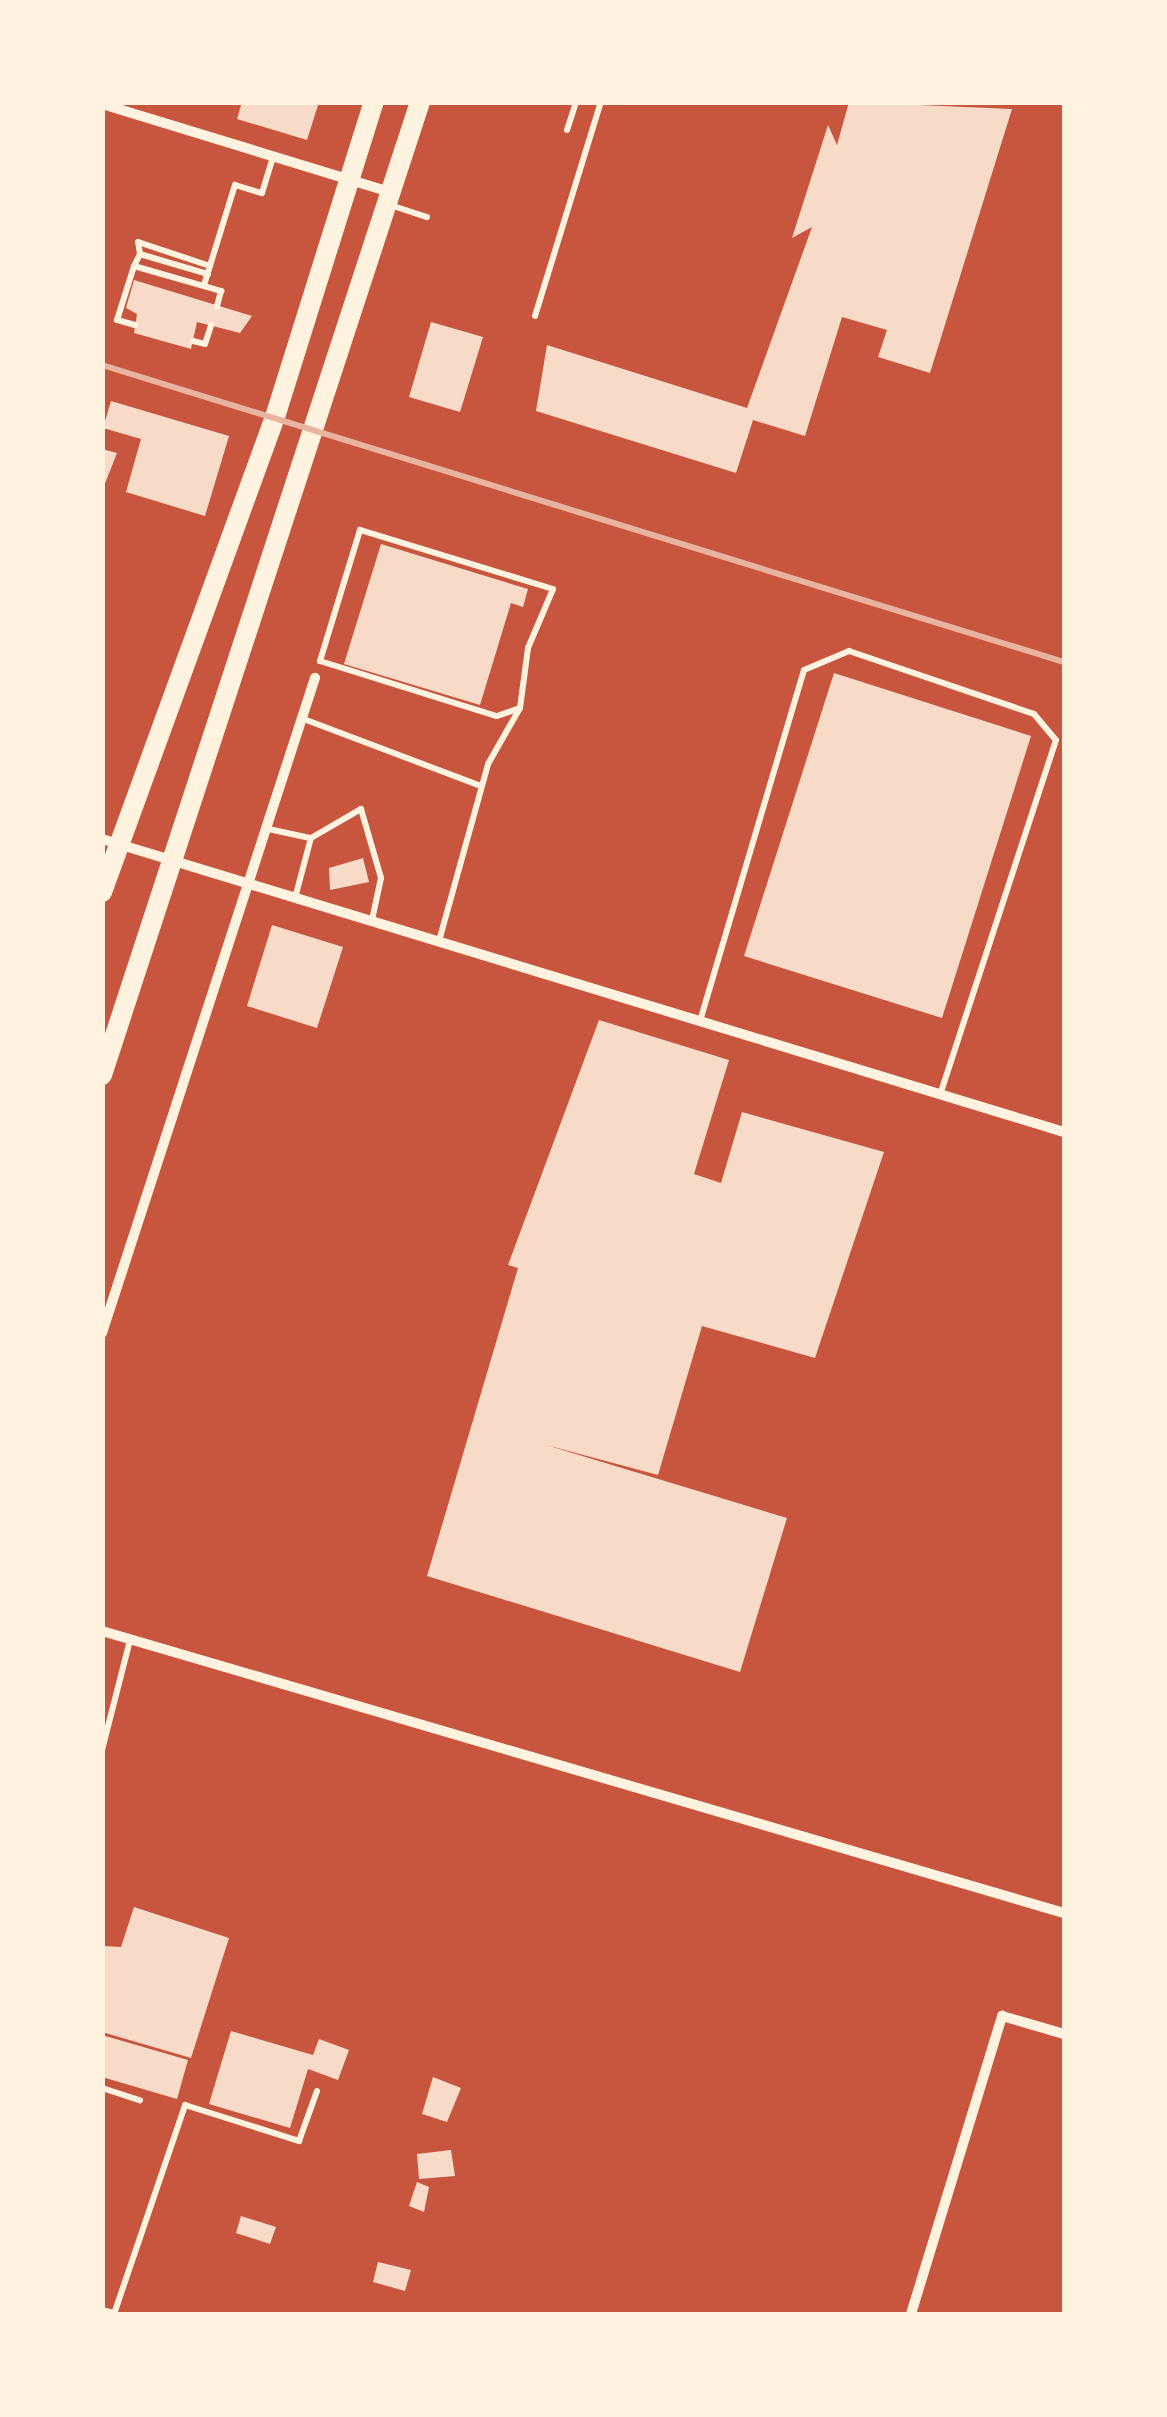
<!DOCTYPE html>
<style>
body{margin:0}
#map{position:relative;width:1167px;height:2417px;overflow:hidden;background:#c8553d;font-family:"Asap Condensed",sans-serif}
div>[style]{position:absolute}
.building>*{inset:0;background:#f7dbc8}
.service>*{height:6px;margin:-3px;padding:0 3px;transform-origin:3px;border-radius:3px;background:#fff3e0}
.minor>*{height:10px;margin:-5px;padding:0 5px;transform-origin:5px;border-radius:5px;background:#fff3e0}
.trunk>*{height:20px;margin:-10px;padding:0 10px;transform-origin:10px;border-radius:10px;background:#fff3e0}
.rail>*{height:6px;margin:-3px;padding:0 3px;transform-origin:3px;border-radius:3px;background:#e9b49f}
span{translate:-50% -50%;white-space:nowrap;text-align:center;line-height:1.15;-webkit-text-stroke:8px #fff3e0;paint-order:stroke}
.frame{position:absolute;inset:0;border:105px solid #fff3e0;pointer-events:none}
</style>
<div id="map">
<div class="building">
<div style="clip-path:polygon(242px 102px,319px 102px,307px 140px,237px 119px)"></div>
<div style="clip-path:polygon(849px 102px,1012px 109px,930px 373px,878px 357px,887px 330px,842px 317px,805px 436px,753px 420px,736px 473px,536px 411px,547px 345px,747px 408px,812px 227px,792px 238px,828px 125px,837px 145px)"></div>
<div style="clip-path:polygon(134px 280px,252px 316px,240px 333px,197px 322px,191px 349px,134px 333px,137px 314px,126px 308px)"></div>
<div style="clip-path:polygon(431px 322px,483px 337px,460px 412px,409px 397px)"></div>
<div style="clip-path:polygon(111px 401px,229px 436px,205px 516px,126px 492px,141px 439px,103px 428px)"></div>
<div style="clip-path:polygon(102px 449px,117px 453px,102px 491px)"></div>
<div style="clip-path:polygon(381px 544px,528px 589px,523px 607px,511px 603px,480px 705px,344px 664px)"></div>
<div style="clip-path:polygon(834px 673px,1031px 736px,942px 1018px,744px 956px)"></div>
<div style="clip-path:polygon(363px 858px,369px 882px,330px 890px,329px 868px)"></div>
<div style="clip-path:polygon(272px 925px,343px 947px,317px 1028px,247px 1006px)"></div>
<div style="clip-path:polygon(599px 1020px,729px 1060px,694px 1174px,721px 1183px,742px 1112px,884px 1152px,815px 1358px,702px 1326px,658px 1475px,546px 1445px,787px 1518px,740px 1672px,427px 1576px,518px 1268px,508px 1265px)"></div>
<div style="clip-path:polygon(134px 1907px,229px 1938px,191px 2058px,102px 2032px,102px 1946px,121px 1947px)"></div>
<div style="clip-path:polygon(231px 2031px,313px 2055px,319px 2039px,349px 2050px,338px 2080px,308px 2069px,290px 2128px,209px 2104px)"></div>
<div style="clip-path:polygon(102px 2035px,188px 2060px,177px 2099px,102px 2077px)"></div>
<div style="clip-path:polygon(433px 2077px,461px 2088px,447px 2122px,422px 2114px)"></div>
<div style="clip-path:polygon(451px 2150px,455px 2176px,419px 2179px,417px 2154px)"></div>
<div style="clip-path:polygon(417px 2182px,429px 2187px,424px 2212px,409px 2206px)"></div>
<div style="clip-path:polygon(241px 2216px,276px 2227px,270px 2244px,236px 2233px)"></div>
<div style="clip-path:polygon(378px 2262px,411px 2270px,405px 2291px,373px 2282px)"></div>
</div>
<div class="service">
<div style="left:567px;top:130px;width:29px;rotate:-72deg"></div>
<div style="left:390px;top:205px;width:39px;rotate:18deg"></div>
<div style="left:140px;top:254px;width:12px;rotate:-99deg"></div>
<div style="left:138px;top:242px;width:76px;rotate:18.4deg"></div>
<div style="left:134px;top:266px;width:13px;rotate:-63deg"></div>
<div style="left:140px;top:254px;width:71px;rotate:16.4deg"></div>
<div style="left:204px;top:285px;width:105px;rotate:-72.8deg"></div>
<div style="left:235px;top:185px;width:28px;rotate:17deg"></div>
<div style="left:262px;top:193px;width:39px;rotate:-73deg"></div>
<div style="left:535px;top:316px;width:224px;rotate:-72.9deg"></div>
<div style="left:135px;top:325px;width:19px;rotate:-164deg"></div>
<div style="left:117px;top:320px;width:57px;rotate:-72.5deg"></div>
<div style="left:134px;top:266px;width:91px;rotate:16deg"></div>
<div style="left:221px;top:291px;width:16px;rotate:105deg"></div>
<div style="left:193px;top:341px;width:12px;rotate:14deg"></div>
<div style="left:205px;top:344px;width:20px;rotate:-72deg"></div>
<div style="left:301px;top:718px;width:192px;rotate:20.7deg"></div>
<div style="left:264px;top:828px;width:47px;rotate:12.3deg"></div>
<div style="left:295px;top:898px;width:62px;rotate:-75.1deg"></div>
<div style="left:311px;top:838px;width:58px;rotate:-30.1deg"></div>
<div style="left:361px;top:809px;width:72px;rotate:73.8deg"></div>
<div style="left:381px;top:878px;width:43px;rotate:102.1deg"></div>
<div style="left:439px;top:941px;width:184px;rotate:-74.5deg"></div>
<div style="left:488px;top:764px;width:64px;rotate:-60.3deg"></div>
<div style="left:520px;top:708px;width:61px;rotate:-82.4deg"></div>
<div style="left:528px;top:648px;width:64px;rotate:-67deg"></div>
<div style="left:553px;top:589px;width:202px;rotate:-163deg"></div>
<div style="left:360px;top:530px;width:137px;rotate:107deg"></div>
<div style="left:320px;top:661px;width:185px;rotate:17.3deg"></div>
<div style="left:497px;top:716px;width:24px;rotate:-19deg"></div>
<div style="left:700px;top:1021px;width:366px;rotate:-73.5deg"></div>
<div style="left:804px;top:670px;width:49px;rotate:-22.9deg"></div>
<div style="left:849px;top:651px;width:195px;rotate:18.8deg"></div>
<div style="left:1034px;top:714px;width:34px;rotate:50deg"></div>
<div style="left:1056px;top:740px;width:373px;rotate:108.1deg"></div>
<div style="left:102px;top:1750px;width:114px;rotate:-75.7deg"></div>
<div style="left:102px;top:2088px;width:40px;rotate:18deg"></div>
<div style="left:114px;top:2314px;width:221px;rotate:-71.2deg"></div>
<div style="left:185px;top:2105px;width:120px;rotate:17.5deg"></div>
<div style="left:299px;top:2141px;width:53px;rotate:-70.2deg"></div>
</div>
<div class="minor">
<div style="left:102px;top:104px;width:301px;rotate:17deg"></div>
<div style="left:102px;top:839px;width:1006px;rotate:16.94deg"></div>
<div style="left:102px;top:1333px;width:689px;rotate:-71.99deg"></div>
<div style="left:102px;top:1631px;width:1002px;rotate:16.34deg"></div>
<div style="left:102px;top:2312px;width:9px;rotate:13deg"></div>
<div style="left:911px;top:2314px;width:312px;rotate:-73deg"></div>
<div style="left:1002px;top:2016px;width:65px;rotate:16.2deg"></div>
</div>
<div class="trunk">
<div style="left:102px;top:892px;width:506px;rotate:-69.99deg"></div>
<div style="left:275px;top:417px;width:330px;rotate:-72.6deg"></div>
<div style="left:102px;top:1075px;width:1024px;rotate:-71.9deg"></div>
</div>
<div class="rail">
<div style="left:102px;top:365px;width:1007px;rotate:17.16deg"></div>
</div>
<div class="frame"></div>
</div>
